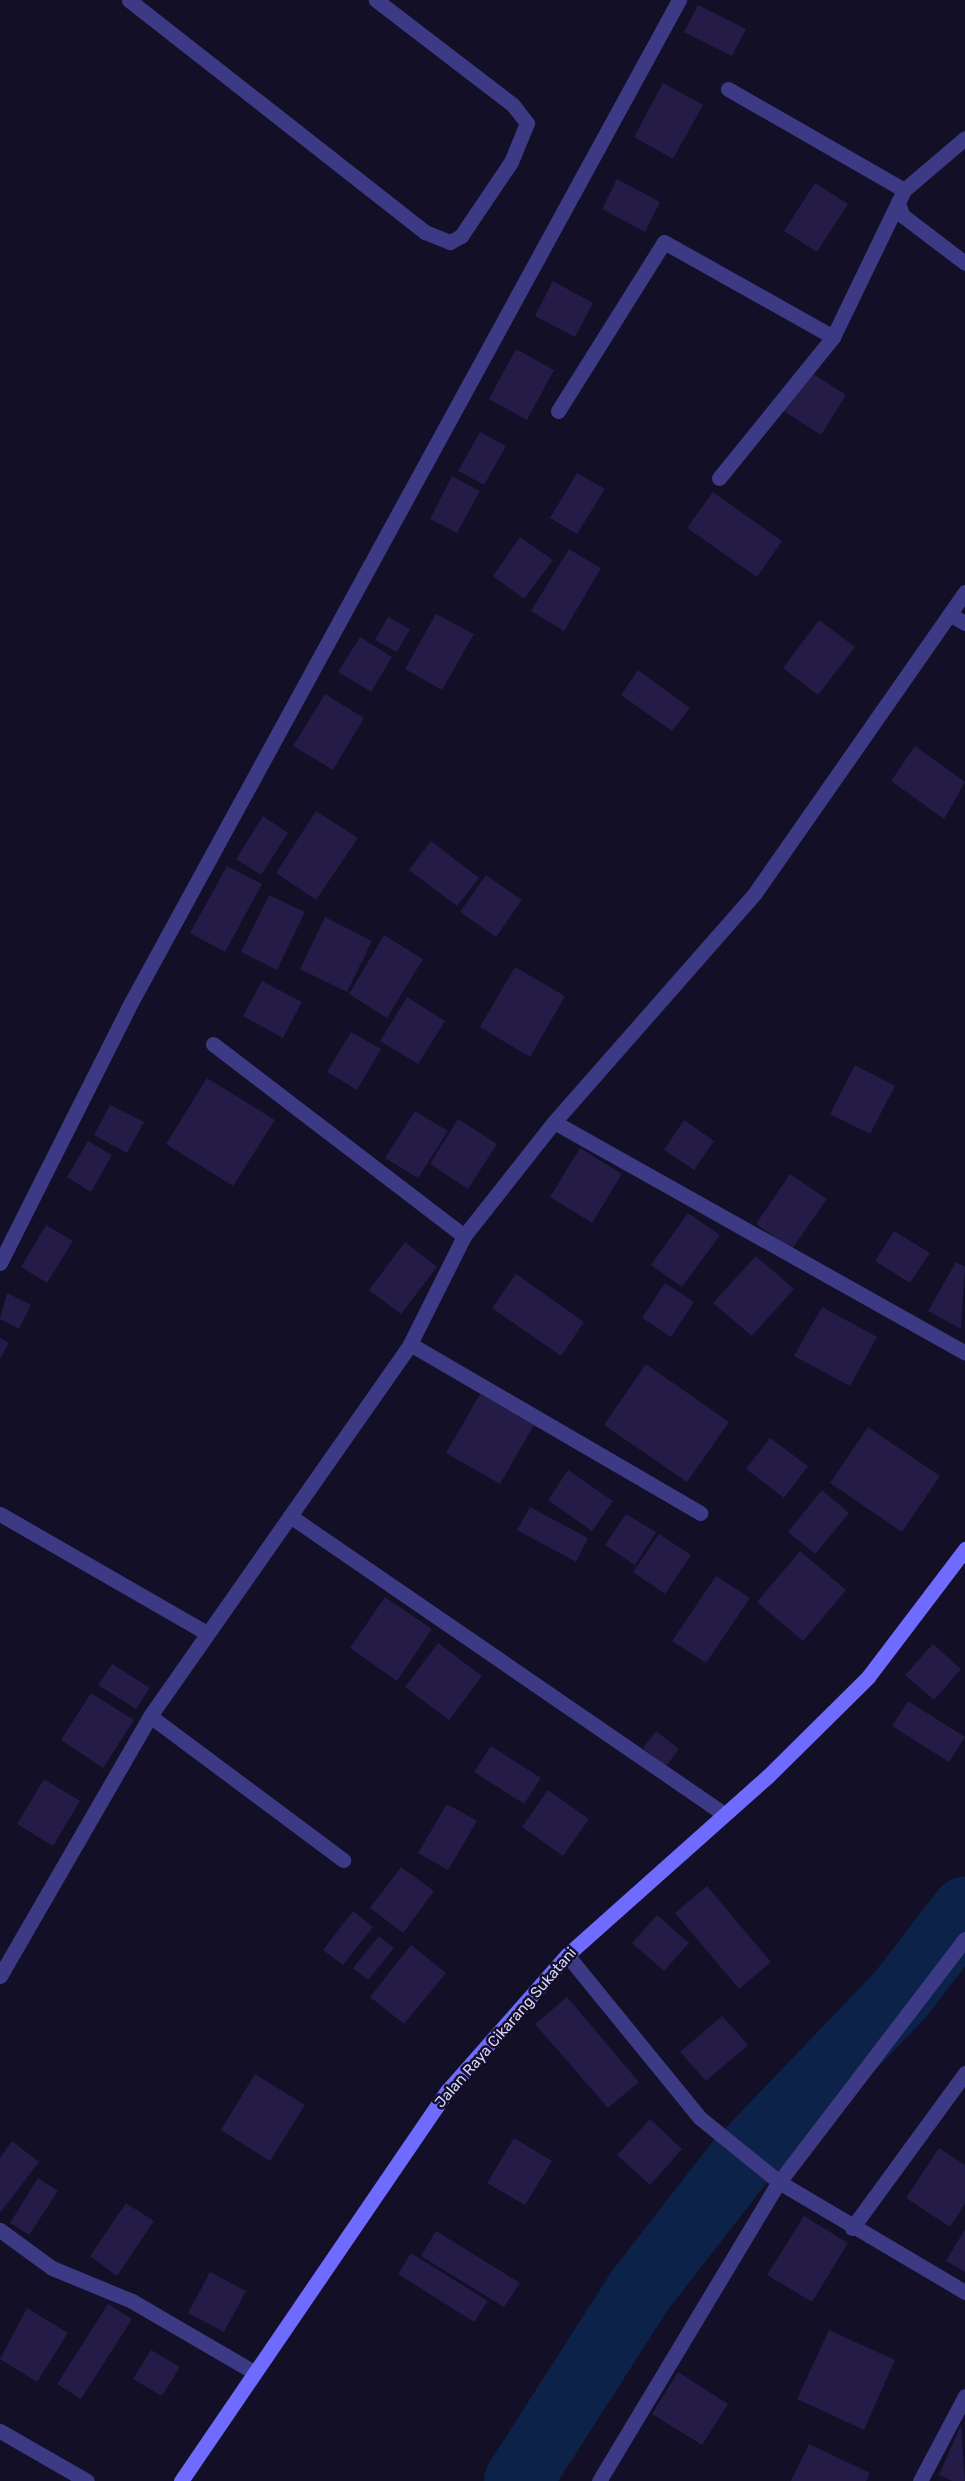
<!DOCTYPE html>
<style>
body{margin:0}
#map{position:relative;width:965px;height:2481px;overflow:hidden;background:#130f26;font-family:Rubik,sans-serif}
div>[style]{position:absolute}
.river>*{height:68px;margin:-34px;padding:0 34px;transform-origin:34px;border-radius:34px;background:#0c2248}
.building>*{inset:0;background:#241b47}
.street>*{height:15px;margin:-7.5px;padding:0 7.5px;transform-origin:7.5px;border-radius:7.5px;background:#3d3a85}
.secondary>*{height:15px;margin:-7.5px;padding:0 7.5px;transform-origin:7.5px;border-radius:7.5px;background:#6f6bff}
span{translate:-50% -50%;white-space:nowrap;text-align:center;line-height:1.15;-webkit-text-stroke:5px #130f26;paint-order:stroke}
.street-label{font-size:15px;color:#d9d4ff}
</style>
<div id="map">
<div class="river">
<div style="left:518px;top:2481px;width:228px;rotate:-57.4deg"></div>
<div style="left:641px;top:2289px;width:160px;rotate:-52.1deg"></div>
<div style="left:739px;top:2163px;width:234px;rotate:-46.2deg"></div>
<div style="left:901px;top:1994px;width:105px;rotate:-52.4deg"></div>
</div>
<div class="building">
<div style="clip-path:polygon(698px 5px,746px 29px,732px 56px,684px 32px)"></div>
<div style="clip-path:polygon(663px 83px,703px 105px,673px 159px,634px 137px)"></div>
<div style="clip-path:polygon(617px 179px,660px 202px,645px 232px,602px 209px)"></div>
<div style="clip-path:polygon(815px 183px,848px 204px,817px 252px,784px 231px)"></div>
<div style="clip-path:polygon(553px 281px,593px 303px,575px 337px,535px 316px)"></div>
<div style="clip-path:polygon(516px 349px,554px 370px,527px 420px,489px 399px)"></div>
<div style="clip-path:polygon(807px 370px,846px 395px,821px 435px,782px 410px)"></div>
<div style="clip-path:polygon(480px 432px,506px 446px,484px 485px,458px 471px)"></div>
<div style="clip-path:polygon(577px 473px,605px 489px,577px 534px,550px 518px)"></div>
<div style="clip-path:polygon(452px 476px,480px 491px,457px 533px,430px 519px)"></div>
<div style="clip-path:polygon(713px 492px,782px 541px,757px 577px,687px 528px)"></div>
<div style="clip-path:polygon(520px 537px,553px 560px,524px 599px,493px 576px)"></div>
<div style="clip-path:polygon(569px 549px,601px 568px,564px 631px,531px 611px)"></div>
<div style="clip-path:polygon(436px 614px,474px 634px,442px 690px,405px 669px)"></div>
<div style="clip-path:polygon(388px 617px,410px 629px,397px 652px,375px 640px)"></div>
<div style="clip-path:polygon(819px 620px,855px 647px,818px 695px,783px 668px)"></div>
<div style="clip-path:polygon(360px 637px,392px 657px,371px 692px,338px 672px)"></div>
<div style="clip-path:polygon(638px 670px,690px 708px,672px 731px,621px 695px)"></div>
<div style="clip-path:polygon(325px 694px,364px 718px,333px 770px,293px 746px)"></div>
<div style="clip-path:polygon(915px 746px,965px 782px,944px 819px,891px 781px)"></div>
<div style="clip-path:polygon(316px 811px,358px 838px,316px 900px,276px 873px)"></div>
<div style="clip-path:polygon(263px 816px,288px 833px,261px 875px,236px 859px)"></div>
<div style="clip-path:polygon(431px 841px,479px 878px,457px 906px,409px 870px)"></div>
<div style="clip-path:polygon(227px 866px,262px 884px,225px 952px,190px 933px)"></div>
<div style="clip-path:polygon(486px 875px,522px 900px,496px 937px,460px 912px)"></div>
<div style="clip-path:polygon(269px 895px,305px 912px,277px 970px,241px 952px)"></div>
<div style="clip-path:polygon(325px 917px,372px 941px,347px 992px,300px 969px)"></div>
<div style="clip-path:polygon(384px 935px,423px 959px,387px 1018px,349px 994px)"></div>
<div style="clip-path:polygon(515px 967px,565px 996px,530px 1057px,480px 1027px)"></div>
<div style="clip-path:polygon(262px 981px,302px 1002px,283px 1038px,243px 1016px)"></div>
<div style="clip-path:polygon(407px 997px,445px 1021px,418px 1064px,380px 1041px)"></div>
<div style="clip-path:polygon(351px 1032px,381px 1049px,357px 1090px,327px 1072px)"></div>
<div style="clip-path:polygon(855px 1065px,895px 1086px,870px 1134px,830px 1114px)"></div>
<div style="clip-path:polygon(207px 1078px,275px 1120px,233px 1186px,166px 1144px)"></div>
<div style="clip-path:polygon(110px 1105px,144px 1122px,127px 1153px,94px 1135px)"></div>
<div style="clip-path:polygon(415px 1111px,448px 1131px,418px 1178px,385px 1158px)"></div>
<div style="clip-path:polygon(458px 1119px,497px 1144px,468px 1189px,430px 1164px)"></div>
<div style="clip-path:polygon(684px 1120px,714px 1141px,694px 1170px,664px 1150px)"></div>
<div style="clip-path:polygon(88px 1141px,112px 1155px,91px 1192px,67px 1177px)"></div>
<div style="clip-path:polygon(580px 1148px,622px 1174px,592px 1223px,550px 1197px)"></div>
<div style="clip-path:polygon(790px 1174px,827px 1199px,792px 1249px,756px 1224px)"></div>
<div style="clip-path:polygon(688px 1213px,720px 1235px,682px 1287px,651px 1265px)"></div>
<div style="clip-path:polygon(46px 1225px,73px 1241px,47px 1283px,21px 1267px)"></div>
<div style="clip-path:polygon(894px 1231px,930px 1253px,910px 1283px,875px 1261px)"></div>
<div style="clip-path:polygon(405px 1242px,437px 1267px,401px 1314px,369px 1290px)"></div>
<div style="clip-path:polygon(756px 1256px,794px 1289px,752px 1336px,713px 1303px)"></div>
<div style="clip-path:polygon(956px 1262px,965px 1267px,961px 1329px,928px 1311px)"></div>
<div style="clip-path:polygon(516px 1274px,584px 1322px,561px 1356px,492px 1308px)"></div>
<div style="clip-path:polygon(665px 1283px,694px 1302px,671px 1337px,642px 1318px)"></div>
<div style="clip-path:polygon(7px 1293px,31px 1305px,19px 1329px,0 1319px)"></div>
<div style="clip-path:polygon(822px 1307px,877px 1337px,850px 1386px,794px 1356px)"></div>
<div style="clip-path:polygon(0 1338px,9px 1343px,0 1359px)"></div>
<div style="clip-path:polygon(646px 1364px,729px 1422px,687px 1482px,604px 1425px)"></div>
<div style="clip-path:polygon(480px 1394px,534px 1425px,500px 1484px,446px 1453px)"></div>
<div style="clip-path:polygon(868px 1427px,940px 1476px,902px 1532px,830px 1483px)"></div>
<div style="clip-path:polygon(770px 1438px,808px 1466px,784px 1498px,746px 1469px)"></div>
<div style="clip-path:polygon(568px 1470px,613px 1501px,592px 1531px,548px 1500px)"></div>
<div style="clip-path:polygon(822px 1490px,849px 1513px,815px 1554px,788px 1532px)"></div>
<div style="clip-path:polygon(530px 1507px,588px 1538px,576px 1562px,517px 1530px)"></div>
<div style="clip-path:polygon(626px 1514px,656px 1532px,635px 1565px,605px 1545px)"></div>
<div style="clip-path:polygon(659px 1534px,691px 1555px,665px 1594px,633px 1572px)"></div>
<div style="clip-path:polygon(800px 1551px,846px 1590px,803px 1641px,757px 1602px)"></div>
<div style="clip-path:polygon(716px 1576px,750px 1598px,706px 1663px,672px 1641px)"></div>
<div style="clip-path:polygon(385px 1597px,432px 1629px,397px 1681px,350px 1648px)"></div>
<div style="clip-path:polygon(438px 1643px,482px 1676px,449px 1720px,405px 1687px)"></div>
<div style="clip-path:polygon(933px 1644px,961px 1669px,934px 1700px,905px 1675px)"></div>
<div style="clip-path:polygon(112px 1664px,150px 1688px,136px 1709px,98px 1685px)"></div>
<div style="clip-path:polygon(91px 1693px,134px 1720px,103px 1768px,61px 1740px)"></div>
<div style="clip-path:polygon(908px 1701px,965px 1737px,949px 1762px,892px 1726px)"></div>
<div style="clip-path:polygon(656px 1731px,679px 1749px,666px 1766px,643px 1748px)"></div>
<div style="clip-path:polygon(491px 1746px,541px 1778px,524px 1804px,474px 1772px)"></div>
<div style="clip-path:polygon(44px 1779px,80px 1801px,53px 1846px,17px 1824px)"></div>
<div style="clip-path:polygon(548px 1790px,589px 1819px,563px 1856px,522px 1827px)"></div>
<div style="clip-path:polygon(447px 1804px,477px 1821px,448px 1870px,418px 1853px)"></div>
<div style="clip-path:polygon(401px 1867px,434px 1891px,403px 1933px,370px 1908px)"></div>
<div style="clip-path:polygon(707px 1886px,771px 1962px,739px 1989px,675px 1913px)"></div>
<div style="clip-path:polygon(353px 1911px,373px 1927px,343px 1965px,323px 1950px)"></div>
<div style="clip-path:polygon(657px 1915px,689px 1943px,664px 1971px,632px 1943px)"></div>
<div style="clip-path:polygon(379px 1936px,394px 1948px,368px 1980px,353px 1968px)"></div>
<div style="clip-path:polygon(411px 1945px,446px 1973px,404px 2024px,370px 1997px)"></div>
<div style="clip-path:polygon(567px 1997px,639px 2082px,608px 2108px,535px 2024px)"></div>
<div style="clip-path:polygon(722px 2016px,748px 2045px,706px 2081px,680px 2052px)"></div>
<div style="clip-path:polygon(255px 2074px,305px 2105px,270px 2161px,221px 2130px)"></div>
<div style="clip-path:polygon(650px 2119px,682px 2149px,650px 2185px,617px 2155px)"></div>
<div style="clip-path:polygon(514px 2138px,552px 2161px,525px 2205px,487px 2183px)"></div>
<div style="clip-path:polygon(12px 2141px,39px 2162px,0 2213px,0 2158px)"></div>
<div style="clip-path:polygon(939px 2148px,965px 2165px,965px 2204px,950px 2227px,906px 2198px)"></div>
<div style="clip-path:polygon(38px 2178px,58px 2191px,29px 2235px,10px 2223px)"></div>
<div style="clip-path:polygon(126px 2203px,154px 2221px,117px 2276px,90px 2256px)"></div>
<div style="clip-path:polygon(804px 2216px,848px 2243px,812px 2302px,767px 2275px)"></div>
<div style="clip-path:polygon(965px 2229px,965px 2272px,946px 2261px)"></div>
<div style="clip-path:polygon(436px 2231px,520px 2283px,504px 2307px,421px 2256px)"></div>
<div style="clip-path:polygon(411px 2253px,488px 2301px,474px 2322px,398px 2274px)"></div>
<div style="clip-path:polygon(210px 2272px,246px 2291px,224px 2332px,188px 2313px)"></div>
<div style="clip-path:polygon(108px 2304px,132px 2319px,81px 2399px,57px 2384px)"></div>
<div style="clip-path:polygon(27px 2308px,68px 2333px,37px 2382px,0 2359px)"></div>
<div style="clip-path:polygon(829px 2330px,895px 2360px,864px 2430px,797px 2399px)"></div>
<div style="clip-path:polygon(151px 2350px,180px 2367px,162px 2396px,133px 2379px)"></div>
<div style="clip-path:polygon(678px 2372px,728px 2404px,702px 2445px,652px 2414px)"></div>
<div style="clip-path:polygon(961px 2425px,965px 2481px,952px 2481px,939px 2475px)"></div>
<div style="clip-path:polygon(809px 2444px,870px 2473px,866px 2481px,791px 2481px)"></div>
</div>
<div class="street">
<div style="left:129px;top:0;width:376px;rotate:38.1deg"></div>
<div style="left:425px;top:232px;width:27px;rotate:22deg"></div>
<div style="left:450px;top:242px;width:13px;rotate:-29deg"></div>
<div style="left:461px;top:236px;width:89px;rotate:-56deg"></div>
<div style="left:511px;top:162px;width:42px;rotate:-67.7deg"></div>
<div style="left:527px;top:123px;width:23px;rotate:-128deg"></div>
<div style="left:513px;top:105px;width:173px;rotate:-142.5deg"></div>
<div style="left:728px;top:89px;width:203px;rotate:29.8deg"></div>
<div style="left:898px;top:202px;width:14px;rotate:73deg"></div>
<div style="left:902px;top:215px;width:79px;rotate:37.3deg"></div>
<div style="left:558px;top:411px;width:199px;rotate:-57.9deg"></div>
<div style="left:664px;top:242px;width:194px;rotate:29.3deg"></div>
<div style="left:719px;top:478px;width:181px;rotate:-51deg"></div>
<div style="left:833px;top:337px;width:163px;rotate:-64.2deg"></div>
<div style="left:904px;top:190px;width:80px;rotate:-40.4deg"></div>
<div style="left:951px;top:615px;width:16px;rotate:30deg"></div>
<div style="left:213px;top:1044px;width:316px;rotate:37.4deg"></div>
<div style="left:554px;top:1122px;width:471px;rotate:29.3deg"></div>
<div style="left:0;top:1263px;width:285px;rotate:-63.3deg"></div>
<div style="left:128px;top:1008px;width:1149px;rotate:-61.34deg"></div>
<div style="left:410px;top:1344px;width:336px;rotate:30.2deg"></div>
<div style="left:0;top:1514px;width:239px;rotate:29.9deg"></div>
<div style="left:290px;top:1516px;width:526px;rotate:34.47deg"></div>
<div style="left:150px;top:1716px;width:241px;rotate:36.7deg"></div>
<div style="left:567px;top:1955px;width:210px;rotate:50.8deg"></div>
<div style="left:700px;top:2118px;width:102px;rotate:39deg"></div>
<div style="left:779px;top:2182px;width:216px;rotate:30.6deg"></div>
<div style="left:0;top:1976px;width:300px;rotate:-60deg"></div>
<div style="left:150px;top:1716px;width:454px;rotate:-55deg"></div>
<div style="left:410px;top:1344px;width:121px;rotate:-63.4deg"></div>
<div style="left:464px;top:1236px;width:145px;rotate:-51.7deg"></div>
<div style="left:554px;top:1122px;width:305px;rotate:-48.7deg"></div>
<div style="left:755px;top:893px;width:367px;rotate:-55.1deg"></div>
<div style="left:852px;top:2228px;width:192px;rotate:-53.9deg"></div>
<div style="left:0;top:2230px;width:64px;rotate:36.2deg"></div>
<div style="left:52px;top:2268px;width:87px;rotate:22.4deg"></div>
<div style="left:132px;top:2301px;width:141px;rotate:30.2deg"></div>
<div style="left:0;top:2431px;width:100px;rotate:29.9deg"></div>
<div style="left:599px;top:2481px;width:349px;rotate:-59deg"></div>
<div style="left:779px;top:2182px;width:306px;rotate:-52.6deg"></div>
<div style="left:920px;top:2481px;width:96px;rotate:-62.1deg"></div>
</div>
<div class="secondary">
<div style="left:181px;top:2481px;width:473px;rotate:-55.7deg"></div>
<div style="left:448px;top:2090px;width:180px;rotate:-48.6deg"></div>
<div style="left:567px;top:1955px;width:269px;rotate:-41.7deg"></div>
<div style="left:768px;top:1776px;width:141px;rotate:-44.7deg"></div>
<div style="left:868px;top:1677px;width:161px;rotate:-52.8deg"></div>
</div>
<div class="street-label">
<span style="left:506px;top:2028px;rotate:-49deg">Jalan Raya Cikarang Sukatani</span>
</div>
</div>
